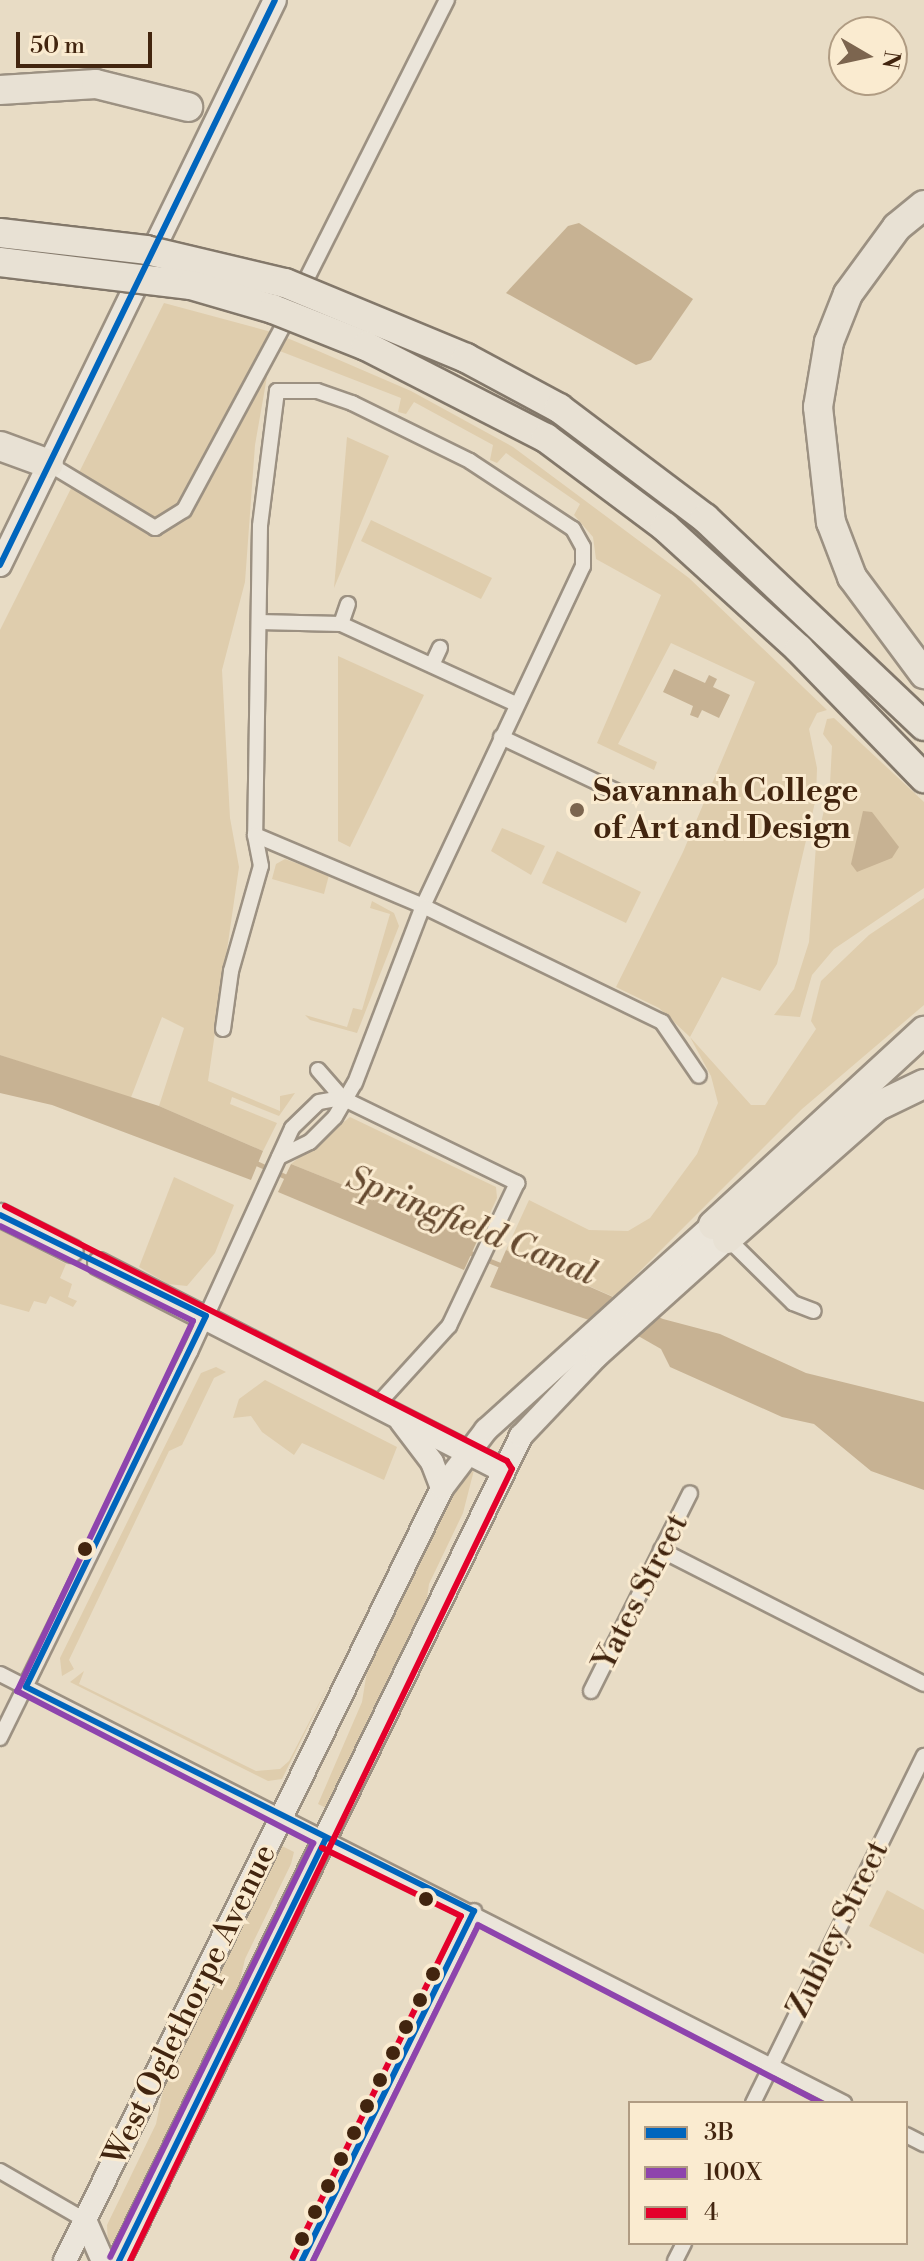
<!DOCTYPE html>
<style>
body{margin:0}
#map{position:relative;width:924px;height:2261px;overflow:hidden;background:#e8dcc5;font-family:"Libre Bodoni",serif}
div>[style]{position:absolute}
.green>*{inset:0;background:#dfcdad}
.water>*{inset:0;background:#c7b293}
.stream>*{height:5px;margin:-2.5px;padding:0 2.5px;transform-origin:2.5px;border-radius:2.5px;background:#c7b293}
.roads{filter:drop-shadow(2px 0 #9c9182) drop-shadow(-2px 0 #9c9182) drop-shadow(0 2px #9c9182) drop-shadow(0 -2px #9c9182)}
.street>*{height:14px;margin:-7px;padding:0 7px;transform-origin:7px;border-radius:7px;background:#ebe5da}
.secondary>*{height:22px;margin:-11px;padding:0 11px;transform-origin:11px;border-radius:11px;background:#ebe5da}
.highway>*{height:28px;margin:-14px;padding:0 14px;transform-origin:14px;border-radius:14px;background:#e8e1d4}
.bridges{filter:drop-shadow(2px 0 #83786a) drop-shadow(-2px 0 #83786a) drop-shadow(0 2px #83786a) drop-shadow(0 -2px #83786a)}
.highway-bridge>*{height:28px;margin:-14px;padding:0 14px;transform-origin:14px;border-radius:14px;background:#e8e1d4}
.bus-1>*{height:6px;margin:-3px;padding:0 3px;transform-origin:3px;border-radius:3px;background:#0065bd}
.bus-2>*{height:6px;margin:-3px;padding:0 3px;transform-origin:3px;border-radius:3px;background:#8e44ad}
.bus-3>*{height:6px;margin:-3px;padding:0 3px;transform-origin:3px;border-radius:3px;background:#e4002b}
.dots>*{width:22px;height:22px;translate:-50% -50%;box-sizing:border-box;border:4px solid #faebd0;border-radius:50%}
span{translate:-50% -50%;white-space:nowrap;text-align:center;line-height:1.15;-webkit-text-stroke:6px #faebd0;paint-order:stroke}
.poi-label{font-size:32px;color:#42250f;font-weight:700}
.left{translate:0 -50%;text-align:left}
.street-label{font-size:32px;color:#42250f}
.water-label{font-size:34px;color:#664a30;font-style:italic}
.legend{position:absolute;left:628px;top:2101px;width:280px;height:144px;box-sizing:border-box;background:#faebd0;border:2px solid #b09c83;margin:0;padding:10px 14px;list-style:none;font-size:24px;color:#42250f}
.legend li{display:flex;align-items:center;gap:16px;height:40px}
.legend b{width:40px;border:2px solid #b09c83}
.north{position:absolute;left:828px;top:16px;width:80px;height:80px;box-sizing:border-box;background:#faebd0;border:2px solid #b09c83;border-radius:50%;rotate:99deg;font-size:22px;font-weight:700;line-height:32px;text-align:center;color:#42250f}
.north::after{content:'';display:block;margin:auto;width:28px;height:36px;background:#7c654f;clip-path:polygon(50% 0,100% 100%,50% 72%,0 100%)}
.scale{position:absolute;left:16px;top:32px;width:136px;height:36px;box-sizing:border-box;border:4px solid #42250f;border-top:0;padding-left:10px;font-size:24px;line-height:28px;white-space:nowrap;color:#42250f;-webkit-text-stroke:6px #faebd0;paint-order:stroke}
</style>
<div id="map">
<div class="green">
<div style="clip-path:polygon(164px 303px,275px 333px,316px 350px,411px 391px,513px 447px,689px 578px,827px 710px,817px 713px,809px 729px,817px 768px,816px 798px,777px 964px,760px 991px,722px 977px,690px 1037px,751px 1105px,765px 1105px,816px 1029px,811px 1021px,821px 981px,869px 935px,924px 898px,924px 1005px,802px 1109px,614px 1297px,506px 1250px,529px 1200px,589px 1230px,628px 1231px,650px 1218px,697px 1154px,718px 1103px,711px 1076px,690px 1037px,659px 1008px,616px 987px,683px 852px,755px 682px,671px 643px,618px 744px,657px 762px,654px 770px,597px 743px,661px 595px,596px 559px,593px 537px,574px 515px,580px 504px,506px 453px,497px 463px,490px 460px,493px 445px,414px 402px,406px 414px,398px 412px,401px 398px,272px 348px,255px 445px,245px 582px,222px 670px,230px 818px,239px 867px,208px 1081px,280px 1111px,280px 1096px,295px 1093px,279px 1116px,232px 1097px,230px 1104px,277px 1123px,263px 1151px,159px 1106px,184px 1028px,162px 1017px,130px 1100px,0 1055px,0 630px)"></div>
<div style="clip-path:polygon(347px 437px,389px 456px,334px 588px)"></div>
<div style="clip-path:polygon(371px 520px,492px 578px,481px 599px,361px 541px)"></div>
<div style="clip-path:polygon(338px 656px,424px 695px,350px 847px,338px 841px)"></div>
<div style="clip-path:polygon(834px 718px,924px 802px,924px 888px,834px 949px,812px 975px,800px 1017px,774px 1015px,794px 989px,809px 942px,816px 845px,830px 784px,832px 746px,823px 734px,827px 719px)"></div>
<div style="clip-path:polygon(502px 828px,545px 846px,531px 875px,491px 851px)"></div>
<div style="clip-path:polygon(557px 851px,641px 892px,626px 923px,542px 883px)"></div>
<div style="clip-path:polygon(285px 859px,329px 875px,324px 894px,272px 879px,276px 864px)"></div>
<div style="clip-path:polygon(372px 901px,394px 913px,399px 926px,357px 1033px,310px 1020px,305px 1015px,347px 1027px,353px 1008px,362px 1010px,390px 914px,370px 908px)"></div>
<div style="clip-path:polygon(350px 1117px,496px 1187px,497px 1198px,478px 1239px,291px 1164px)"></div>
<div style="clip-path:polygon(174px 1177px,234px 1205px,215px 1253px,187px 1286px,168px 1284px,139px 1267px)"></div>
<div style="clip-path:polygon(0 1230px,66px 1264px,60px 1278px,72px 1284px,68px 1297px,77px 1301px,73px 1307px,50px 1296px,46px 1304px,34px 1301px,29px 1312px,0 1304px)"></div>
<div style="clip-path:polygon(216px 1367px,226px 1372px,214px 1378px,182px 1445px,169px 1451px,69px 1660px,74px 1669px,62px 1676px,60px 1658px,201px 1373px)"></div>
<div style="clip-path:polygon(265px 1380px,397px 1447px,384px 1480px,302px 1443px,294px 1455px,262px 1432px,251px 1416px,233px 1418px,239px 1399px)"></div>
<div style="clip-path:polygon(474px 1470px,463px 1513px,429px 1584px,424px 1619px,337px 1798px,326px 1808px,318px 1804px,362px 1702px,367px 1671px,459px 1484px)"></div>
<div style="clip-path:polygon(84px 1671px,79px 1684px,256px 1771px,280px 1769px,289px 1761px,330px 1682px,282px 1779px,268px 1781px,70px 1682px)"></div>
<div style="clip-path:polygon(282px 1846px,294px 1852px,291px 1864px,245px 1959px,235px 2003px,122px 2235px,108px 2246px,107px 2225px,156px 2124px,166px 2076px)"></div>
<div style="clip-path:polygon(887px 1890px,924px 1910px,924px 1954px,869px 1926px)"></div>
</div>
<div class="water">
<div style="clip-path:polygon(579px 223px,693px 299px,651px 360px,636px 365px,506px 293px,568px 226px)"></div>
<div style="clip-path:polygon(674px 669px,705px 683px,709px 675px,717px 679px,713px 687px,730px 695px,719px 718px,702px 710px,698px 718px,690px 715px,693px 706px,663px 692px)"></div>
<div style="clip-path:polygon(863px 811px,872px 812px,899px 847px,892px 858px,857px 872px,851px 864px)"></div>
<div style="clip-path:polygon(0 1055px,159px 1106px,263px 1151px,251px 1180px,52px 1105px,0 1093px)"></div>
<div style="clip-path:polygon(291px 1164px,478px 1239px,464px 1270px,278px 1192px)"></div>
<div style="clip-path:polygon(506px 1250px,663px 1319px,720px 1334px,806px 1373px,924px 1402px,924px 1490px,871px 1471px,814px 1424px,782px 1417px,670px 1367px,661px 1349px,640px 1337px,490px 1287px)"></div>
</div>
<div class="stream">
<div style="left:254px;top:1162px;width:38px;rotate:25deg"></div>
<div style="left:468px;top:1252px;width:38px;rotate:22deg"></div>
</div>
<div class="roads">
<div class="street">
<div style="left:300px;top:292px;width:327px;rotate:-63.3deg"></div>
<div style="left:49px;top:464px;width:124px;rotate:31.1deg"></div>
<div style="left:155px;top:528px;width:34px;rotate:-32deg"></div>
<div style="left:184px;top:510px;width:226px;rotate:-61.7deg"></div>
<div style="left:259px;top:622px;width:82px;rotate:1.4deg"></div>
<div style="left:341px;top:624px;width:192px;rotate:24.6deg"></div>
<div style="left:341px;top:624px;width:21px;rotate:-71deg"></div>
<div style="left:432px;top:665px;width:19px;rotate:-65deg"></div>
<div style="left:501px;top:737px;width:127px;rotate:25.2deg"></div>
<div style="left:223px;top:1029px;width:59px;rotate:-82.1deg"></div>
<div style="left:231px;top:971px;width:109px;rotate:-74.1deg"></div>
<div style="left:261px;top:866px;width:32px;rotate:-101deg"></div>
<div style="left:318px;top:1070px;width:37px;rotate:49deg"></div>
<div style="left:342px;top:1098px;width:195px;rotate:25.9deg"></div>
<div style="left:517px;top:1183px;width:158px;rotate:115.4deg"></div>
<div style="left:449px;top:1326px;width:107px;rotate:132.3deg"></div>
<div style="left:279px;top:1157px;width:34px;rotate:-26deg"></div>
<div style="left:310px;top:1142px;width:35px;rotate:-45deg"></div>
<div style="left:335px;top:1117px;width:39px;rotate:-60deg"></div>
<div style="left:355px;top:1083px;width:190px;rotate:-69deg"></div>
<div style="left:423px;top:906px;width:376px;rotate:-64.8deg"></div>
<div style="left:583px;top:566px;width:19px;rotate:-90deg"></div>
<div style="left:583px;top:547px;width:21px;rotate:-119deg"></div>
<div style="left:573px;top:529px;width:123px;rotate:-146.6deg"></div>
<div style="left:470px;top:461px;width:131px;rotate:-153.8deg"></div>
<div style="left:352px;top:403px;width:37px;rotate:-161deg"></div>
<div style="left:317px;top:391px;width:40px;rotate:180deg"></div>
<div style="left:277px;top:391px;width:136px;rotate:97.2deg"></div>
<div style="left:260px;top:526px;width:309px;rotate:90.9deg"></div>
<div style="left:255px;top:835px;width:182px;rotate:22.9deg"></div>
<div style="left:423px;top:906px;width:266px;rotate:25.9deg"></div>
<div style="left:662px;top:1022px;width:65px;rotate:55.6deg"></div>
<div style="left:724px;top:1235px;width:97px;rotate:44.6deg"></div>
<div style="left:793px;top:1303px;width:22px;rotate:21deg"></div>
<div style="left:661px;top:1550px;width:295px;rotate:27deg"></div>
<div style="left:0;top:1674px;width:947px;rotate:26.94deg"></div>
<div style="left:591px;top:1691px;width:221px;rotate:-63.4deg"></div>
<div style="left:0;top:1738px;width:430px;rotate:-63.8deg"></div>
<div style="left:190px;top:1352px;width:246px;rotate:-65.5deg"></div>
<div style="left:292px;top:1128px;width:37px;rotate:-44deg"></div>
<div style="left:319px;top:1102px;width:23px;rotate:-10deg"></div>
<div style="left:753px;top:2103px;width:387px;rotate:-63.8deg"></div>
<div style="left:906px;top:2135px;width:20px;rotate:27deg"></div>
<div style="left:0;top:2171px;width:98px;rotate:30deg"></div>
<div style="left:302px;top:2261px;width:390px;rotate:-63.8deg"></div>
<div style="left:675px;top:2261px;width:20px;rotate:-63deg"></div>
</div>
<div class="secondary">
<div style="left:0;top:565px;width:628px;rotate:-64.05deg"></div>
<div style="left:0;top:1215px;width:80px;rotate:26.6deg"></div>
<div style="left:99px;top:1264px;width:453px;rotate:27.1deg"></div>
<div style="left:401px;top:1421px;width:51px;rotate:52.9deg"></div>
<div style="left:432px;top:1462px;width:28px;rotate:69deg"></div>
<div style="left:85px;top:2220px;width:45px;rotate:66.3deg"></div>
<div style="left:65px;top:2261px;width:860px;rotate:-64deg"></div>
<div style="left:442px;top:1488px;width:73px;rotate:-52.8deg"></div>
<div style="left:486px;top:1430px;width:306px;rotate:-42.1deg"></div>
<div style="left:119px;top:2261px;width:918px;rotate:-64.02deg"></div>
<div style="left:521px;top:1436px;width:110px;rotate:-46.5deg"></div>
<div style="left:597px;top:1356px;width:175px;rotate:-42deg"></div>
</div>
<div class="highway">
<div style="left:0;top:90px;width:96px;rotate:-3.6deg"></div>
<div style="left:96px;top:84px;width:95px;rotate:14deg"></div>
<div style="left:924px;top:205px;width:35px;rotate:141deg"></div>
<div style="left:897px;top:227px;width:83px;rotate:126.2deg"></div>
<div style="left:848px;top:294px;width:52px;rotate:111.6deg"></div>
<div style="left:829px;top:342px;width:66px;rotate:99.6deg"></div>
<div style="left:818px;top:407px;width:116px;rotate:83.6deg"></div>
<div style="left:831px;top:522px;width:59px;rotate:69.1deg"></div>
<div style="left:852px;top:577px;width:121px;rotate:53.4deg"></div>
<div style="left:0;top:446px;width:52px;rotate:20.2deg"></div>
<div style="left:713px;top:1225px;width:287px;rotate:-42.6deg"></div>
<div style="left:727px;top:1239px;width:201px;rotate:-41.4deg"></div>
<div style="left:878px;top:1106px;width:51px;rotate:-25.6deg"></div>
</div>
</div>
<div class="bridges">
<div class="highway-bridge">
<div style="left:0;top:233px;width:147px;rotate:6.6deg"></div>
<div style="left:146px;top:250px;width:143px;rotate:13.4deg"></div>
<div style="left:285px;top:283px;width:196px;rotate:22.5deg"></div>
<div style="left:466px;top:358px;width:106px;rotate:28.3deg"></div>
<div style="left:559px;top:408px;width:183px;rotate:37deg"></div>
<div style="left:705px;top:518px;width:302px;rotate:43.5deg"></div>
<div style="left:0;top:262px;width:192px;rotate:6.9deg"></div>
<div style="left:191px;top:285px;width:85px;rotate:16.3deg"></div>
<div style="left:273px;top:309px;width:100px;rotate:21.7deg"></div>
<div style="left:366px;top:346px;width:202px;rotate:27.1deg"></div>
<div style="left:546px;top:438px;width:149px;rotate:36.8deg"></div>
<div style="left:665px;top:527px;width:181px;rotate:42.3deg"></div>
<div style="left:799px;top:649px;width:180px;rotate:45.9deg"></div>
</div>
</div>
<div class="bus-1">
<div style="left:0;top:565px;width:628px;rotate:-64.05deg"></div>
<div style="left:0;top:1215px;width:229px;rotate:26.1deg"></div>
<div style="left:206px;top:1316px;width:412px;rotate:115.9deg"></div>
<div style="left:26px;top:1687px;width:501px;rotate:26.57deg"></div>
<div style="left:474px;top:1911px;width:390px;rotate:116.2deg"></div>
<div style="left:119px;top:2261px;width:470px;rotate:-63.9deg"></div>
</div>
<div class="bus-2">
<div style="left:0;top:1226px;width:215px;rotate:26.2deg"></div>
<div style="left:193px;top:1321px;width:410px;rotate:115.4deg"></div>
<div style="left:17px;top:1691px;width:333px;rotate:27.2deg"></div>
<div style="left:313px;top:1843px;width:461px;rotate:116.1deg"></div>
<div style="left:313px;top:2261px;width:374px;rotate:-63.8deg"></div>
<div style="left:478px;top:1925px;width:387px;rotate:27.4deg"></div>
</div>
<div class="bus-3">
<div style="left:5px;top:1206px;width:563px;rotate:26.93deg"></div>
<div style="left:507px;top:1461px;width:9px;rotate:58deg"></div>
<div style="left:512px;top:1469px;width:879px;rotate:115.75deg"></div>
<div style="left:293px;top:2257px;width:380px;rotate:-63.8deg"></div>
<div style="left:461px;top:1916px;width:155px;rotate:-153.9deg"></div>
</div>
<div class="dots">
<div style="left:577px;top:810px;background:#7c654f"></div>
<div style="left:85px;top:1549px;background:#42250f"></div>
<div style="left:426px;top:1899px;background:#42250f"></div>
<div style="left:433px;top:1974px;background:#42250f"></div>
<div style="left:420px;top:2000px;background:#42250f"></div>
<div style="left:406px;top:2027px;background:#42250f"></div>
<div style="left:393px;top:2053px;background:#42250f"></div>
<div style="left:380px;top:2080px;background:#42250f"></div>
<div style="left:367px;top:2106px;background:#42250f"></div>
<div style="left:354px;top:2133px;background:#42250f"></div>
<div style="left:341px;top:2159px;background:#42250f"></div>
<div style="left:328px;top:2186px;background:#42250f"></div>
<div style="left:315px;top:2212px;background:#42250f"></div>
<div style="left:302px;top:2239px;background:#42250f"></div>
</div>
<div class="poi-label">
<span class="left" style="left:593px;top:810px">Savannah College<br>of Art and Design</span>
</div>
<div class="street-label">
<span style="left:641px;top:1592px;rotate:-63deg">Yates Street</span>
<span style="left:838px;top:1929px;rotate:-64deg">Zubley Street</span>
<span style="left:190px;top:2005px;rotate:-64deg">West Oglethorpe Avenue</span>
</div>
<div class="water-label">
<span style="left:471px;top:1227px;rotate:22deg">Springfield Canal</span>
</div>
<ul class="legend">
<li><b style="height:10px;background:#0065bd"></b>3B</li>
<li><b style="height:10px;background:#8e44ad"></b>100X</li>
<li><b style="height:10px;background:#e4002b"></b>4</li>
</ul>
<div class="north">N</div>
<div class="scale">50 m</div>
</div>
